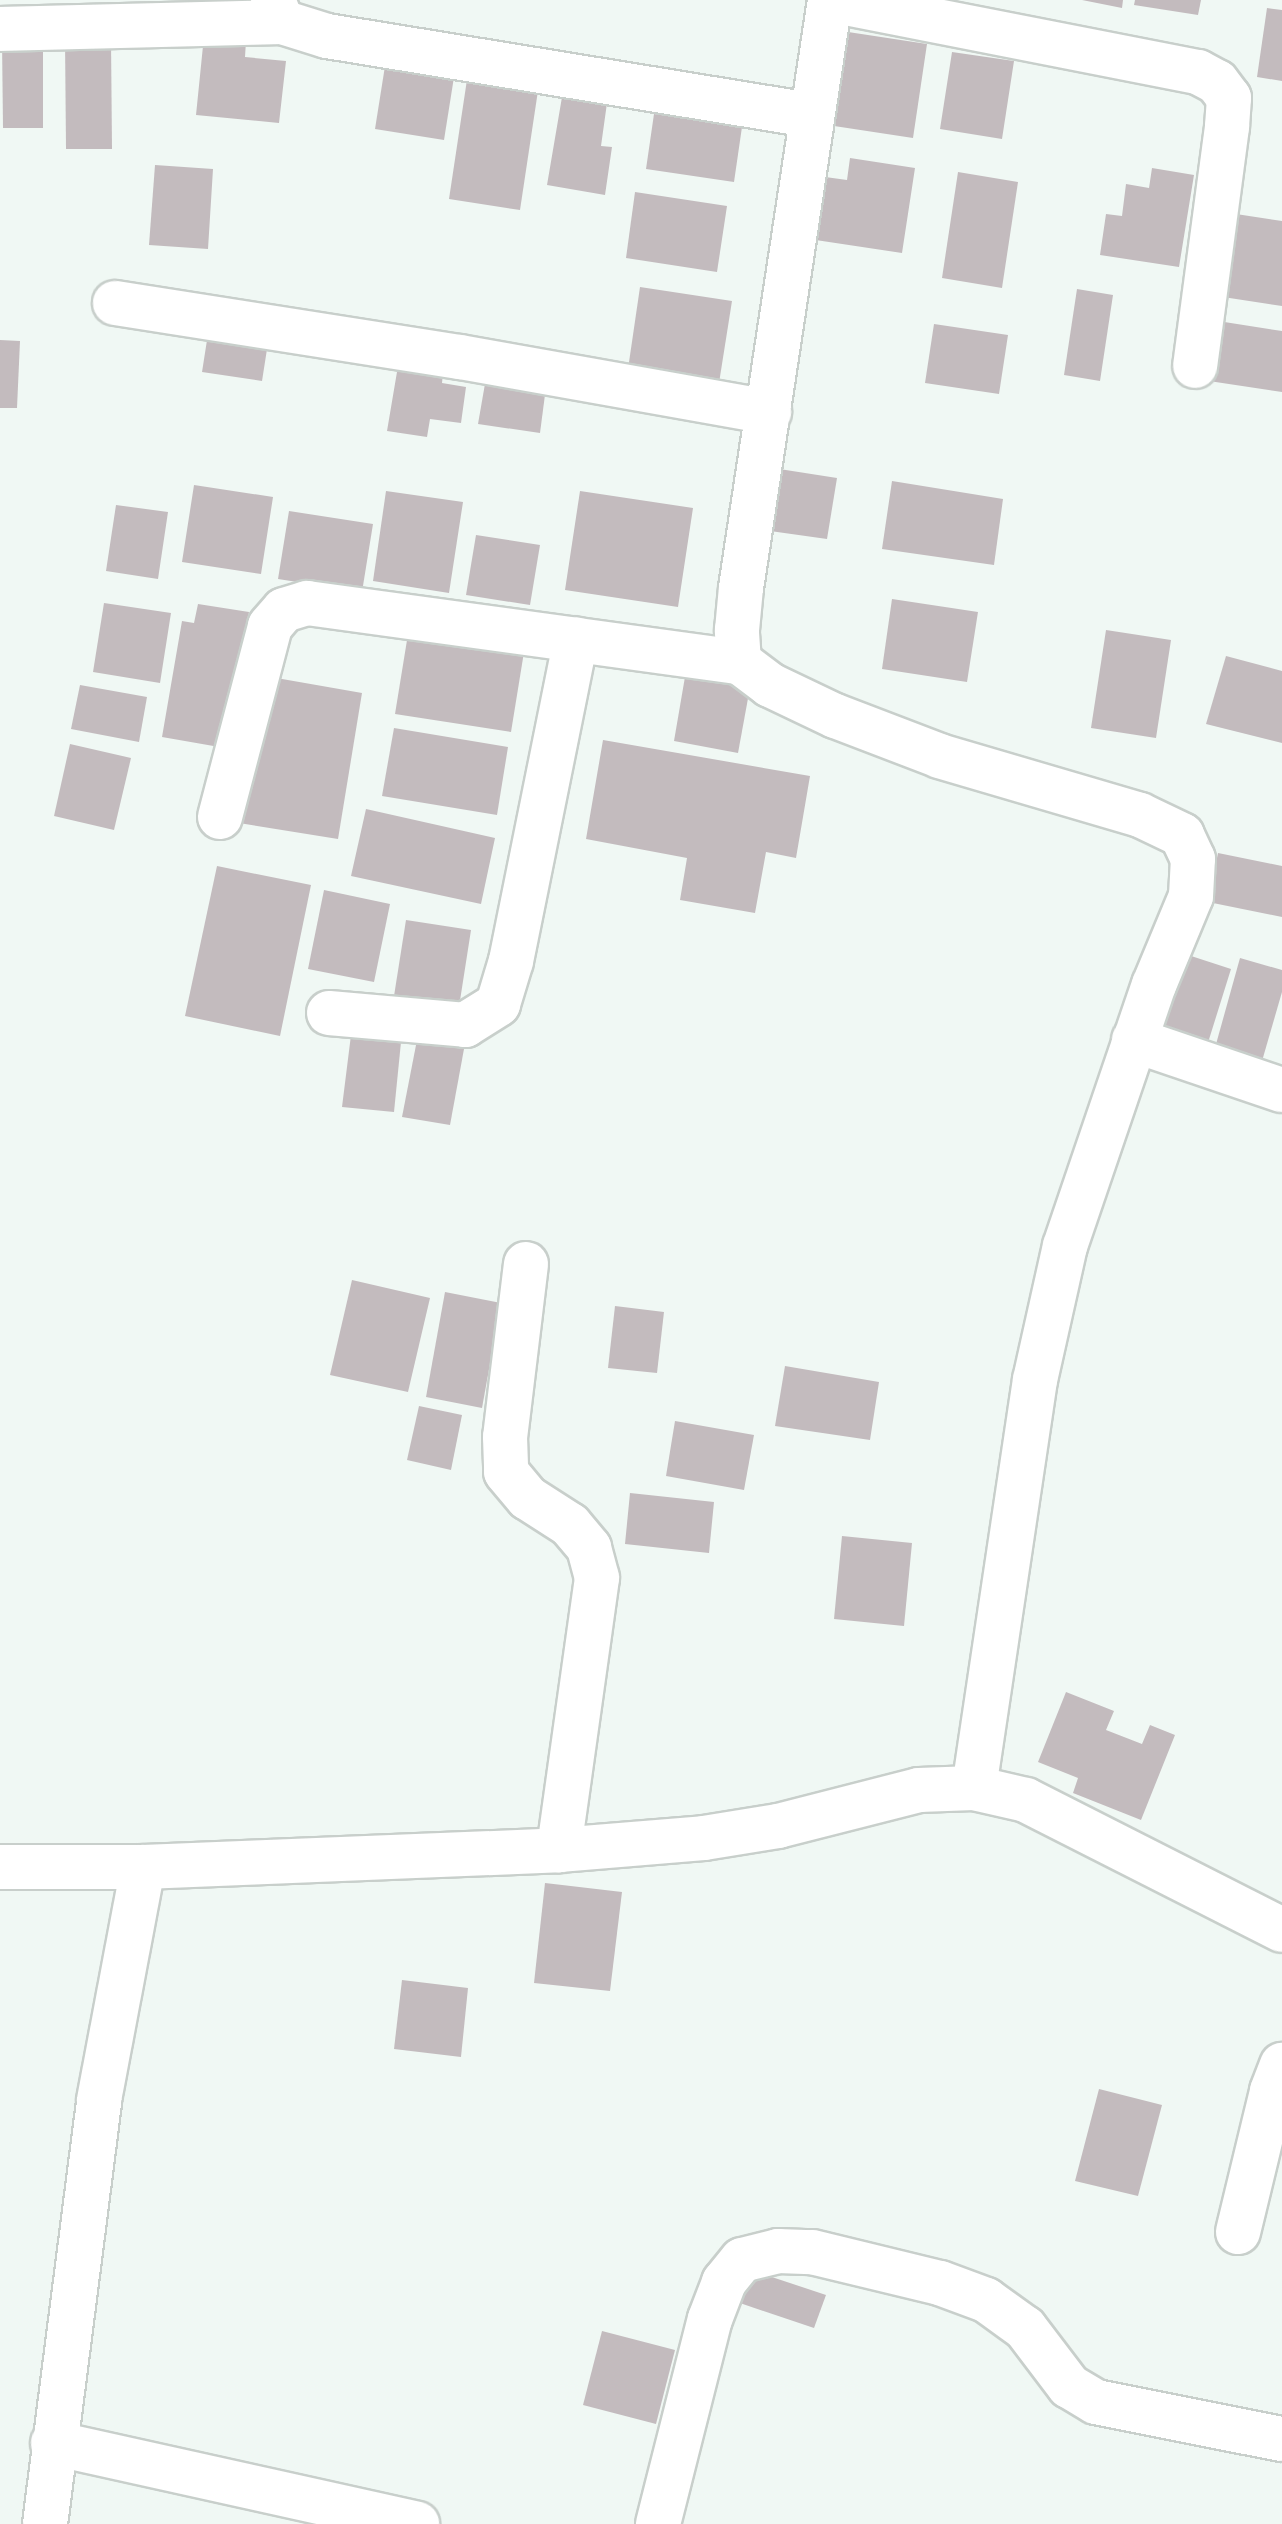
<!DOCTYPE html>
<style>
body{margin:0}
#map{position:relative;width:1282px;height:2524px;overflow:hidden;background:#f0f8f4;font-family:"Sofia Sans Condensed",sans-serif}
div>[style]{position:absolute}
.building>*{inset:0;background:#c3bbbe}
.roads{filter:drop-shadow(2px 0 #c8cfcb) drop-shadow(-2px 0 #c8cfcb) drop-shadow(0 2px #c8cfcb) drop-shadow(0 -2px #c8cfcb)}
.minor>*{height:44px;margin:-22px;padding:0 22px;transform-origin:22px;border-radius:22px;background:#fff}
span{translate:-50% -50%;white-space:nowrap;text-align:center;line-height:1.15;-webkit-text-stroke:7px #fff;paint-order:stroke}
</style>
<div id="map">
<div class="building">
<div style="clip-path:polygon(1082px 0,1123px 0,1122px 8px)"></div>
<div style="clip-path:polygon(1135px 0,1201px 0,1198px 15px,1134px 5px)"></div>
<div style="clip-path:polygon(1267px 8px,1282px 10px,1282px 81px,1257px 77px)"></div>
<div style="clip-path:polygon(835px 30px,927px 44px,913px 138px,821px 124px)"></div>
<div style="clip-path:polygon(204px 36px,246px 41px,245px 57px,286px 61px,279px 123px,196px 115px)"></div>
<div style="clip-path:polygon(65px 39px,111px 39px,112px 149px,66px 149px)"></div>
<div style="clip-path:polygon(2px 40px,43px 40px,43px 128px,3px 128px)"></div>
<div style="clip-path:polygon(952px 52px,1014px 61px,1002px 139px,940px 129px)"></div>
<div style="clip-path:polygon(385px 66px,454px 77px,444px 140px,375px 129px)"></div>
<div style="clip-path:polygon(468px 73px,539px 84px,520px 210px,449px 199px)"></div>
<div style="clip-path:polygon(562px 97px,607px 103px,601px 146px,612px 147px,605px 195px,547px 185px)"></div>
<div style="clip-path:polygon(654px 114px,742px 127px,734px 182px,646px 169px)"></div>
<div style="clip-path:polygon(850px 158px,915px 168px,902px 253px,809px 239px,818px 176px,847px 180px)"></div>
<div style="clip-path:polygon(155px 165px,213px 169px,208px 249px,149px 245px)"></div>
<div style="clip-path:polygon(1152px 168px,1194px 175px,1179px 267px,1100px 255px,1106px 214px,1122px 216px,1126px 184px,1149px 188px)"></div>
<div style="clip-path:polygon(958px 172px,1018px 182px,1002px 288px,942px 278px)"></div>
<div style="clip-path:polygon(635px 192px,727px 206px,717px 272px,626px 258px)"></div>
<div style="clip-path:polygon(1236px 214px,1282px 221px,1282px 306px,1223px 297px)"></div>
<div style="clip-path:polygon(640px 287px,732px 301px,719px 383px,628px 369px)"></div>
<div style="clip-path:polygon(1077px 289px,1113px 295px,1100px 381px,1064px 375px)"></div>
<div style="clip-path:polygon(210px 321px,270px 330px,262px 381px,202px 372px)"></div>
<div style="clip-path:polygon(1218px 321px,1282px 331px,1282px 392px,1209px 381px)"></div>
<div style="clip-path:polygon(934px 324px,1008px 335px,999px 394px,925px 383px)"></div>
<div style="clip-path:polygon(0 340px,20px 341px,17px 408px,0 408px)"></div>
<div style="clip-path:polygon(398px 366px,443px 373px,442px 383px,466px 387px,461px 423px,430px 419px,427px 437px,387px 431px)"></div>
<div style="clip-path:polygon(486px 378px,546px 387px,540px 433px,478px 424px)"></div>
<div style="clip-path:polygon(773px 468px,837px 478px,827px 539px,763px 530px)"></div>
<div style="clip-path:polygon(892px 481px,1003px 499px,994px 565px,882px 549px)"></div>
<div style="clip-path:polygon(194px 485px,273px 497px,261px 574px,182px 562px)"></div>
<div style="clip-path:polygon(386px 491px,463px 502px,449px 593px,373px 581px)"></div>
<div style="clip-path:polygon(580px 491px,693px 508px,678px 607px,565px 590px)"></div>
<div style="clip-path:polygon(116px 505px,168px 512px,158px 579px,106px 571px)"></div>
<div style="clip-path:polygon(289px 511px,373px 524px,362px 592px,278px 579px)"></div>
<div style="clip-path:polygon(476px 535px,540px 545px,530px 605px,466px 595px)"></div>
<div style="clip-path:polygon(892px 599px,978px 612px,967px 682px,882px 669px)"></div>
<div style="clip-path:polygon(104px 603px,171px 613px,160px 683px,93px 672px)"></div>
<div style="clip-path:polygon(198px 604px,249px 612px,225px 748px,162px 737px,182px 621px,194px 623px)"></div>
<div style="clip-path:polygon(1106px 630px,1171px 640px,1156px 738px,1091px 728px)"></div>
<div style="clip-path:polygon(408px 634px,524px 652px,511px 732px,395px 714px)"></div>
<div style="clip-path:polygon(1226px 656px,1282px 671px,1282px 743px,1206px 724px)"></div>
<div style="clip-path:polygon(686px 671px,751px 682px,738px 753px,674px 741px)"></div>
<div style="clip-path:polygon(265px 676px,362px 693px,338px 839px,239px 823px)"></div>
<div style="clip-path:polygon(80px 685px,147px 697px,139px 742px,71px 729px)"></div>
<div style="clip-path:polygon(394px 728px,508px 747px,497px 815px,382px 796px)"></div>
<div style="clip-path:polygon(603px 740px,810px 776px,796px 858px,766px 852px,755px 913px,680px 900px,687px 858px,586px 839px)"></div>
<div style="clip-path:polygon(70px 744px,131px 758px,114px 830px,54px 816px)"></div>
<div style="clip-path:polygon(366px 809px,495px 838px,481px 904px,351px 876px)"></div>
<div style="clip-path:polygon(1218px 853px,1282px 866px,1282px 917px,1208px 902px)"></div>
<div style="clip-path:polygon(217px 866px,311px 885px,280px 1036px,185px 1016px)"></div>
<div style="clip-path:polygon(324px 890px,390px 904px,374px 982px,308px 969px)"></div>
<div style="clip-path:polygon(406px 920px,471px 930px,459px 1007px,394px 996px)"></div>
<div style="clip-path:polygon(1185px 954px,1231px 969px,1206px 1049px,1160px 1035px)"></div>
<div style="clip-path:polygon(1240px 958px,1282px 970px,1282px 992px,1260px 1068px,1213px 1055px)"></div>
<div style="clip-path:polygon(352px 1027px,402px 1032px,394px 1112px,342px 1107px)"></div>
<div style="clip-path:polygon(417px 1040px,464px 1049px,450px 1125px,402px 1117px)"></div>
<div style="clip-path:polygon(352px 1280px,430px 1298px,408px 1392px,330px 1375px)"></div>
<div style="clip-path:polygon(445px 1292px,501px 1303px,482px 1408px,426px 1397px)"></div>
<div style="clip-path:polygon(615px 1306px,664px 1312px,657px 1373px,608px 1368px)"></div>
<div style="clip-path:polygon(785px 1366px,879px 1382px,870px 1440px,775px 1426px)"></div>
<div style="clip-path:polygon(419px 1406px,462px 1415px,451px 1470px,407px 1460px)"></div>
<div style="clip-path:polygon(675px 1421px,754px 1435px,744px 1490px,666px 1476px)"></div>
<div style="clip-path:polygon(630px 1493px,714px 1502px,709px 1553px,625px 1544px)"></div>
<div style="clip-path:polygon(842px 1536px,912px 1543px,904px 1626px,834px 1619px)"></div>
<div style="clip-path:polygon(1066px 1692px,1114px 1711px,1106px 1730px,1142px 1744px,1150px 1725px,1175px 1735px,1141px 1820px,1073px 1793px,1078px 1778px,1038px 1762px)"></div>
<div style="clip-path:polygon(545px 1883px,622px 1892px,610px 1991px,534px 1983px)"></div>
<div style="clip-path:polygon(402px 1980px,468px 1988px,461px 2057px,394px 2049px)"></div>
<div style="clip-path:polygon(1099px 2089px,1162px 2105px,1138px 2196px,1075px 2181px)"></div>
<div style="clip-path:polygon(742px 2267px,826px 2295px,814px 2328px,731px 2300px)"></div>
<div style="clip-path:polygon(602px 2331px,675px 2350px,656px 2424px,583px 2405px)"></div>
</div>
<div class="roads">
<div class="minor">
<div style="left:273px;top:0;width:24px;rotate:68deg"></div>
<div style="left:282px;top:22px;width:47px;rotate:17.3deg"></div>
<div style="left:327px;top:36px;width:490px;rotate:9.3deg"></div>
<div style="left:0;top:29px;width:282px;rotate:-1.4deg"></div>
<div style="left:115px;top:303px;width:349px;rotate:8.9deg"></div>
<div style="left:460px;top:357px;width:314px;rotate:10.1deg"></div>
<div style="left:220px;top:817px;width:197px;rotate:-75.3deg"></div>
<div style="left:270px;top:626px;width:21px;rotate:-49deg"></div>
<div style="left:284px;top:610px;width:24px;rotate:-17deg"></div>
<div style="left:307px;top:603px;width:436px;rotate:7.8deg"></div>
<div style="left:329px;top:1013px;width:137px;rotate:5deg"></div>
<div style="left:465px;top:1025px;width:39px;rotate:-32deg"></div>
<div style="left:498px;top:1004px;width:45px;rotate:-73.2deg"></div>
<div style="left:511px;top:961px;width:328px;rotate:-78.6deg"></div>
<div style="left:1134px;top:1040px;width:156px;rotate:18.7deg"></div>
<div style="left:526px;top:1264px;width:174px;rotate:96.9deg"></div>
<div style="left:505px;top:1437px;width:35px;rotate:88deg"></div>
<div style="left:506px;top:1472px;width:34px;rotate:50deg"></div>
<div style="left:528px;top:1498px;width:50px;rotate:32.7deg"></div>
<div style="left:570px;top:1525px;width:30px;rotate:50deg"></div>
<div style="left:589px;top:1548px;width:31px;rotate:75deg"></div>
<div style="left:597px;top:1578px;width:275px;rotate:98deg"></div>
<div style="left:974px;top:1788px;width:413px;rotate:-81.5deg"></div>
<div style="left:1035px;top:1380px;width:137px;rotate:-77.4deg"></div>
<div style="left:1065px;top:1246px;width:276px;rotate:-71.2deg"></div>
<div style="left:1154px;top:985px;width:96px;rotate:-67.4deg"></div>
<div style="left:1191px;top:896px;width:37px;rotate:-87deg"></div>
<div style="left:1193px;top:859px;width:26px;rotate:-115deg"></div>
<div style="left:1182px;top:835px;width:47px;rotate:-154.5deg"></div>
<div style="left:1140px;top:815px;width:209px;rotate:-163.6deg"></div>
<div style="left:940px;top:756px;width:112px;rotate:-159.1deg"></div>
<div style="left:835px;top:716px;width:72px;rotate:-154.5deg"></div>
<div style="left:770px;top:685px;width:39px;rotate:-143deg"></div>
<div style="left:739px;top:662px;width:32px;rotate:-94deg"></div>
<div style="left:737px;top:630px;width:42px;rotate:-84.6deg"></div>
<div style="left:741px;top:588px;width:595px;rotate:-81.39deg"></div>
<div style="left:830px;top:0;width:375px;rotate:11.1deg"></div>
<div style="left:1198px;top:72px;width:21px;rotate:28deg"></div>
<div style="left:1217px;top:82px;width:20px;rotate:53deg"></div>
<div style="left:1229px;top:98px;width:29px;rotate:94deg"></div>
<div style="left:1227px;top:127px;width:241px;rotate:97.6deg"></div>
<div style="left:0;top:1867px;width:143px"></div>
<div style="left:143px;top:1867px;width:416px;rotate:-2.3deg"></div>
<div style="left:559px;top:1850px;width:145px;rotate:-4.7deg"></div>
<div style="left:704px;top:1838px;width:75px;rotate:-9.2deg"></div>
<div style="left:778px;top:1826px;width:146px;rotate:-14.3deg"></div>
<div style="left:919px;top:1790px;width:55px;rotate:-2.1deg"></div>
<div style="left:974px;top:1788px;width:53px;rotate:13deg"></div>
<div style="left:1026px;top:1800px;width:287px;rotate:26.9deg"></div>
<div style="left:1238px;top:2232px;width:145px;rotate:-76.4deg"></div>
<div style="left:1272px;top:2091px;width:28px;rotate:-69deg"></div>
<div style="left:53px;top:2443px;width:373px;rotate:12.5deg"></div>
<div style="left:45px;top:2524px;width:427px;rotate:-82.7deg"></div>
<div style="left:99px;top:2100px;width:237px;rotate:-79.3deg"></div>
<div style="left:658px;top:2524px;width:211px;rotate:-75.8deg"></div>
<div style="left:710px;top:2319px;width:40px;rotate:-69deg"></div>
<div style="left:724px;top:2282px;width:28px;rotate:-51deg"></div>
<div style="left:742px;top:2260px;width:37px;rotate:-14deg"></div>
<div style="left:778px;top:2251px;width:34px;rotate:2deg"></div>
<div style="left:812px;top:2252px;width:132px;rotate:13.6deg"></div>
<div style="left:940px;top:2283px;width:49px;rotate:20.3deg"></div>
<div style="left:986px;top:2300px;width:48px;rotate:35.7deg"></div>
<div style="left:1025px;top:2328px;width:73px;rotate:52.8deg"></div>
<div style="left:1069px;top:2386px;width:31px;rotate:31deg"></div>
<div style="left:1096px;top:2402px;width:190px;rotate:11.3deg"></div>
</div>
</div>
</div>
